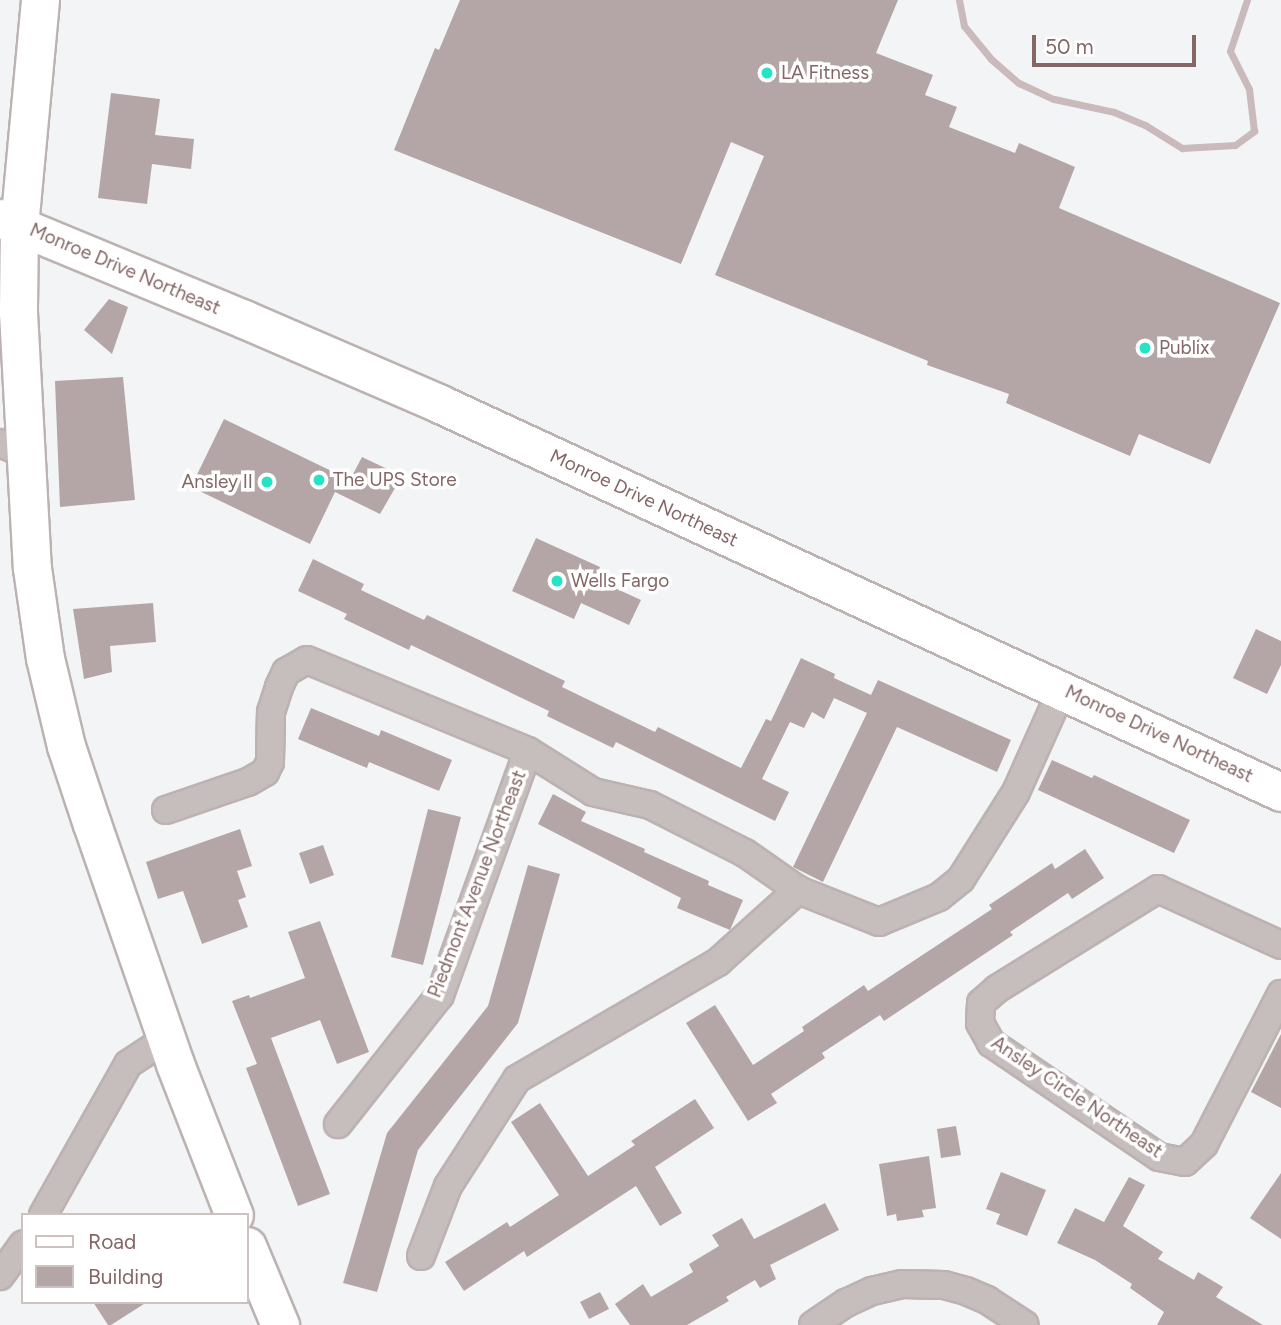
<!DOCTYPE html>
<style>
body{margin:0}
#map{position:relative;width:1281px;height:1325px;overflow:hidden;background:#f3f4f6;font-family:Figtree,sans-serif}
div>[style]{position:absolute}
.stream>*{height:7px;margin:-3.5px;padding:0 3.5px;transform-origin:3.5px;border-radius:3.5px;background:#cababc}
.building>*{inset:0;background:#b4a6a6}
.roads{filter:drop-shadow(2px 0 #bcb2b2) drop-shadow(-2px 0 #bcb2b2) drop-shadow(0 2px #bcb2b2) drop-shadow(0 -2px #bcb2b2)}
.street>*{height:26px;margin:-13px;padding:0 13px;transform-origin:13px;border-radius:13px;background:#c6bdbd}
.secondary>*{height:37px;margin:-18.5px;padding:0 18.5px;transform-origin:18.5px;border-radius:18.5px;background:#fff}
.dots>*{width:19px;height:19px;translate:-50% -50%;box-sizing:border-box;border:4px solid #fff;border-radius:50%}
span{translate:-50% -50%;white-space:nowrap;text-align:center;line-height:1.15;-webkit-text-stroke:7px #fff;paint-order:stroke}
.poi-label{font-size:19px;color:#846765}
.left{translate:0 -50%;text-align:left}
.right{translate:-100% -50%;text-align:right}
.street-label{font-size:19px;color:#846765}
.legend{position:absolute;left:21px;top:1213px;width:228px;height:91px;box-sizing:border-box;background:#fff;border:2px solid #cec2c1;margin:0;padding:9px 12px;list-style:none;font-size:21px;color:#846765}
.legend li{display:flex;align-items:center;gap:14px;height:35px}
.legend b{width:35px;border:2px solid #cec2c1}
.scale{position:absolute;left:1032px;top:35px;width:164px;height:32px;box-sizing:border-box;border:4px solid #846765;border-top:0;padding-left:9px;font-size:21px;line-height:24px;white-space:nowrap;color:#846765;-webkit-text-stroke:5px #fff;paint-order:stroke}
</style>
<div id="map">
<div class="stream">
<div style="left:959px;top:0;width:26px;rotate:79deg"></div>
<div style="left:964px;top:26px;width:43px;rotate:50.7deg"></div>
<div style="left:991px;top:59px;width:37px;rotate:41deg"></div>
<div style="left:1019px;top:83px;width:38px;rotate:25deg"></div>
<div style="left:1054px;top:99px;width:61px;rotate:12.2deg"></div>
<div style="left:1114px;top:112px;width:34px;rotate:23deg"></div>
<div style="left:1145px;top:125px;width:44px;rotate:31.9deg"></div>
<div style="left:1182px;top:148px;width:53px;rotate:-3.2deg"></div>
<div style="left:1235px;top:145px;width:24px;rotate:-36deg"></div>
<div style="left:1254px;top:131px;width:42px;rotate:-96.8deg"></div>
<div style="left:1249px;top:89px;width:42px;rotate:-116.6deg"></div>
<div style="left:1230px;top:51px;width:54px;rotate:-71.6deg"></div>
</div>
<div class="building">
<div style="clip-path:polygon(460px 0,898px 0,876px 53px,933px 75px,925px 95px,957px 107px,949px 127px,1015px 153px,1019px 143px,1075px 167px,1059px 208px,1280px 303px,1210px 464px,1139px 434px,1130px 456px,1006px 403px,1009px 394px,927px 365px,928px 361px,715px 275px,764px 156px,731px 142px,681px 264px,394px 150px,435px 48px,439px 50px)"></div>
<div style="clip-path:polygon(111px 93px,160px 99px,155px 135px,194px 139px,191px 169px,152px 164px,147px 204px,98px 198px)"></div>
<div style="clip-path:polygon(109px 299px,128px 307px,112px 354px,84px 330px)"></div>
<div style="clip-path:polygon(123px 377px,135px 500px,60px 507px,55px 381px)"></div>
<div style="clip-path:polygon(224px 419px,350px 480px,362px 457px,402px 476px,380px 514px,335px 492px,310px 544px,191px 487px)"></div>
<div style="clip-path:polygon(536px 538px,600px 567px,595px 579px,641px 600px,629px 625px,581px 603px,574px 619px,512px 591px)"></div>
<div style="clip-path:polygon(313px 559px,364px 584px,361px 590px,424px 620px,427px 615px,565px 681px,562px 687px,655px 732px,658px 727px,741px 768px,766px 719px,771px 721px,801px 658px,835px 674px,834px 678px,871px 695px,878px 680px,1011px 740px,997px 772px,897px 727px,823px 882px,793px 867px,867px 713px,834px 698px,824px 719px,812px 712px,804px 728px,790px 722px,762px 779px,789px 792px,775px 821px,616px 742px,613px 748px,547px 716px,549px 711px,411px 645px,409px 650px,344px 619px,347px 614px,298px 591px)"></div>
<div style="clip-path:polygon(153px 603px,156px 642px,110px 646px,112px 672px,84px 679px,73px 609px)"></div>
<div style="clip-path:polygon(1256px 629px,1281px 641px,1281px 665px,1267px 694px,1233px 678px)"></div>
<div style="clip-path:polygon(311px 708px,379px 736px,381px 730px,452px 760px,439px 791px,369px 762px,367px 768px,298px 739px)"></div>
<div style="clip-path:polygon(1052px 760px,1092px 778px,1094px 775px,1190px 820px,1174px 853px,1038px 790px)"></div>
<div style="clip-path:polygon(553px 794px,586px 812px,581px 821px,645px 849px,644px 852px,709px 881px,708px 885px,743px 900px,730px 930px,677px 908px,681px 898px,538px 824px)"></div>
<div style="clip-path:polygon(428px 809px,461px 817px,423px 965px,391px 957px)"></div>
<div style="clip-path:polygon(240px 829px,252px 866px,237px 871px,246px 897px,238px 900px,248px 927px,202px 944px,183px 891px,158px 899px,146px 862px)"></div>
<div style="clip-path:polygon(323px 845px,334px 875px,310px 884px,299px 853px)"></div>
<div style="clip-path:polygon(1085px 849px,1104px 878px,1072px 899px,1068px 893px,1010px 932px,1013px 935px,884px 1021px,880px 1015px,822px 1053px,825px 1058px,771px 1094px,777px 1103px,748px 1121px,686px 1023px,715px 1005px,753px 1065px,804px 1031px,802px 1027px,864px 985px,868px 991px,992px 909px,989px 905px,1052px 863px,1055px 869px)"></div>
<div style="clip-path:polygon(528px 865px,560px 874px,518px 1023px,418px 1150px,377px 1292px,343px 1283px,387px 1133px,488px 1006px)"></div>
<div style="clip-path:polygon(320px 921px,369px 1052px,337px 1064px,320px 1020px,271px 1038px,330px 1194px,298px 1206px,246px 1068px,257px 1064px,232px 1001px,249px 995px,250px 998px,305px 978px,288px 932px)"></div>
<div style="clip-path:polygon(1281px 1034px,1281px 1108px,1251px 1092px)"></div>
<div style="clip-path:polygon(695px 1099px,714px 1128px,655px 1167px,682px 1213px,660px 1226px,636px 1186px,527px 1257px,524px 1251px,464px 1291px,445px 1262px,507px 1222px,510px 1227px,559px 1195px,511px 1122px,540px 1103px,588px 1176px,635px 1145px,631px 1141px)"></div>
<div style="clip-path:polygon(956px 1126px,961px 1155px,941px 1158px,937px 1129px)"></div>
<div style="clip-path:polygon(929px 1156px,936px 1208px,922px 1210px,924px 1217px,897px 1221px,896px 1214px,887px 1216px,879px 1164px)"></div>
<div style="clip-path:polygon(1001px 1172px,1046px 1190px,1027px 1236px,996px 1224px,1000px 1214px,986px 1209px)"></div>
<div style="clip-path:polygon(1281px 1173px,1281px 1239px,1250px 1218px)"></div>
<div style="clip-path:polygon(1129px 1177px,1145px 1185px,1123px 1226px,1163px 1252px,1158px 1259px,1194px 1280px,1198px 1272px,1223px 1287px,1216px 1297px,1263px 1325px,1157px 1325px,1164px 1312px,1130px 1288px,1132px 1284px,1095px 1260px,1057px 1243px,1075px 1208px,1104px 1222px)"></div>
<div style="clip-path:polygon(825px 1203px,839px 1230px,770px 1265px,776px 1279px,760px 1288px,755px 1280px,726px 1297px,729px 1301px,687px 1325px,630px 1325px,615px 1304px,643px 1284px,651px 1297px,693px 1272px,689px 1264px,719px 1246px,712px 1235px,742px 1218px,754px 1239px)"></div>
<div style="clip-path:polygon(600px 1292px,609px 1309px,589px 1319px,580px 1302px)"></div>
<div style="clip-path:polygon(93px 1302px,147px 1302px,111px 1325px,108px 1325px)"></div>
</div>
<div class="roads">
<div class="street">
<div style="left:0;top:443px;width:27px;rotate:24deg"></div>
<div style="left:166px;top:810px;width:87px;rotate:-18.9deg"></div>
<div style="left:248px;top:782px;width:20px;rotate:-30deg"></div>
<div style="left:265px;top:772px;width:11px;rotate:-63deg"></div>
<div style="left:270px;top:762px;width:50px;rotate:-88.9deg"></div>
<div style="left:271px;top:712px;width:26px;rotate:-72deg"></div>
<div style="left:279px;top:687px;width:17px;rotate:-65deg"></div>
<div style="left:286px;top:672px;width:24px;rotate:-30deg"></div>
<div style="left:307px;top:660px;width:239px;rotate:22.4deg"></div>
<div style="left:528px;top:751px;width:77px;rotate:32.2deg"></div>
<div style="left:593px;top:792px;width:58px;rotate:12.8deg"></div>
<div style="left:650px;top:805px;width:106px;rotate:26.8deg"></div>
<div style="left:745px;top:853px;width:65px;rotate:34.9deg"></div>
<div style="left:798px;top:890px;width:87px;rotate:21.6deg"></div>
<div style="left:879px;top:922px;width:65px;rotate:-22.6deg"></div>
<div style="left:939px;top:897px;width:28px;rotate:-39deg"></div>
<div style="left:961px;top:879px;width:103px;rotate:-57.7deg"></div>
<div style="left:1016px;top:792px;width:113px;rotate:-65.9deg"></div>
<div style="left:1281px;top:945px;width:135px;rotate:-155.5deg"></div>
<div style="left:1158px;top:889px;width:190px;rotate:148.2deg"></div>
<div style="left:997px;top:989px;width:21px;rotate:139deg"></div>
<div style="left:981px;top:1003px;width:20px;rotate:93deg"></div>
<div style="left:980px;top:1023px;width:23px;rotate:61deg"></div>
<div style="left:991px;top:1043px;width:203px;rotate:34.2deg"></div>
<div style="left:1159px;top:1157px;width:26px;rotate:11deg"></div>
<div style="left:1185px;top:1162px;width:26px;rotate:-43deg"></div>
<div style="left:1204px;top:1144px;width:169px;rotate:-62.8deg"></div>
<div style="left:338px;top:1124px;width:164px;rotate:-51.7deg"></div>
<div style="left:440px;top:995px;width:259px;rotate:-70.2deg"></div>
<div style="left:43px;top:1215px;width:173px;rotate:-60.6deg"></div>
<div style="left:128px;top:1064px;width:45px;rotate:-33.3deg"></div>
<div style="left:421px;top:1256px;width:75px;rotate:-68.9deg"></div>
<div style="left:448px;top:1186px;width:127px;rotate:-57.2deg"></div>
<div style="left:517px;top:1079px;width:233px;rotate:-30.2deg"></div>
<div style="left:718px;top:962px;width:108px;rotate:-42deg"></div>
<div style="left:0;top:1276px;width:39px;rotate:-54deg"></div>
<div style="left:813px;top:1325px;width:40px;rotate:-34deg"></div>
<div style="left:846px;top:1303px;width:29px;rotate:-25deg"></div>
<div style="left:872px;top:1291px;width:31px;rotate:-13deg"></div>
<div style="left:902px;top:1284px;width:42px;rotate:1.4deg"></div>
<div style="left:944px;top:1285px;width:23px;rotate:15deg"></div>
<div style="left:966px;top:1291px;width:23px;rotate:23deg"></div>
<div style="left:987px;top:1300px;width:45px;rotate:33.3deg"></div>
</div>
<div class="secondary">
<div style="left:40px;top:0;width:226px;rotate:95.3deg"></div>
<div style="left:19px;top:225px;width:87px;rotate:90.7deg"></div>
<div style="left:18px;top:312px;width:256px;rotate:86.9deg"></div>
<div style="left:32px;top:568px;width:91px;rotate:81.8deg"></div>
<div style="left:45px;top:658px;width:90px;rotate:76.6deg"></div>
<div style="left:66px;top:746px;width:82px;rotate:71.6deg"></div>
<div style="left:92px;top:824px;width:254px;rotate:70.9deg"></div>
<div style="left:175px;top:1064px;width:162px;rotate:68.7deg"></div>
<div style="left:0;top:218px;width:264px;rotate:22.5deg"></div>
<div style="left:244px;top:319px;width:214px;rotate:23.4deg"></div>
<div style="left:440px;top:404px;width:926px;rotate:24.77deg"></div>
<div style="left:247px;top:1246px;width:86px;rotate:67.3deg"></div>
</div>
</div>
<div class="dots">
<div style="left:767px;top:73px;background:#27e3c6"></div>
<div style="left:1145px;top:348px;background:#27e3c6"></div>
<div style="left:319px;top:480px;background:#27e3c6"></div>
<div style="left:267px;top:482px;background:#27e3c6"></div>
<div style="left:557px;top:581px;background:#27e3c6"></div>
</div>
<div class="poi-label">
<span class="left" style="left:781px;top:73px">LA Fitness</span>
<span class="left" style="left:1159px;top:348px">Publix</span>
<span class="left" style="left:333px;top:480px">The UPS Store</span>
<span class="right" style="left:253px;top:482px">Ansley II</span>
<span class="left" style="left:571px;top:581px">Wells Fargo</span>
</div>
<div class="street-label">
<span style="left:125px;top:269px;rotate:23deg">Monroe Drive Northeast</span>
<span style="left:644px;top:498px;rotate:25deg">Monroe Drive Northeast</span>
<span style="left:1159px;top:734px;rotate:25deg">Monroe Drive Northeast</span>
<span style="left:477px;top:884px;rotate:-69deg">Piedmont Avenue Northeast</span>
<span style="left:1077px;top:1097px;rotate:34deg">Ansley Circle Northeast</span>
</div>
<ul class="legend">
<li><b style="height:9px;background:#fff"></b>Road</li>
<li><b style="height:19px;background:#b4a6a6"></b>Building</li>
</ul>
<div class="scale">50 m</div>
</div>
